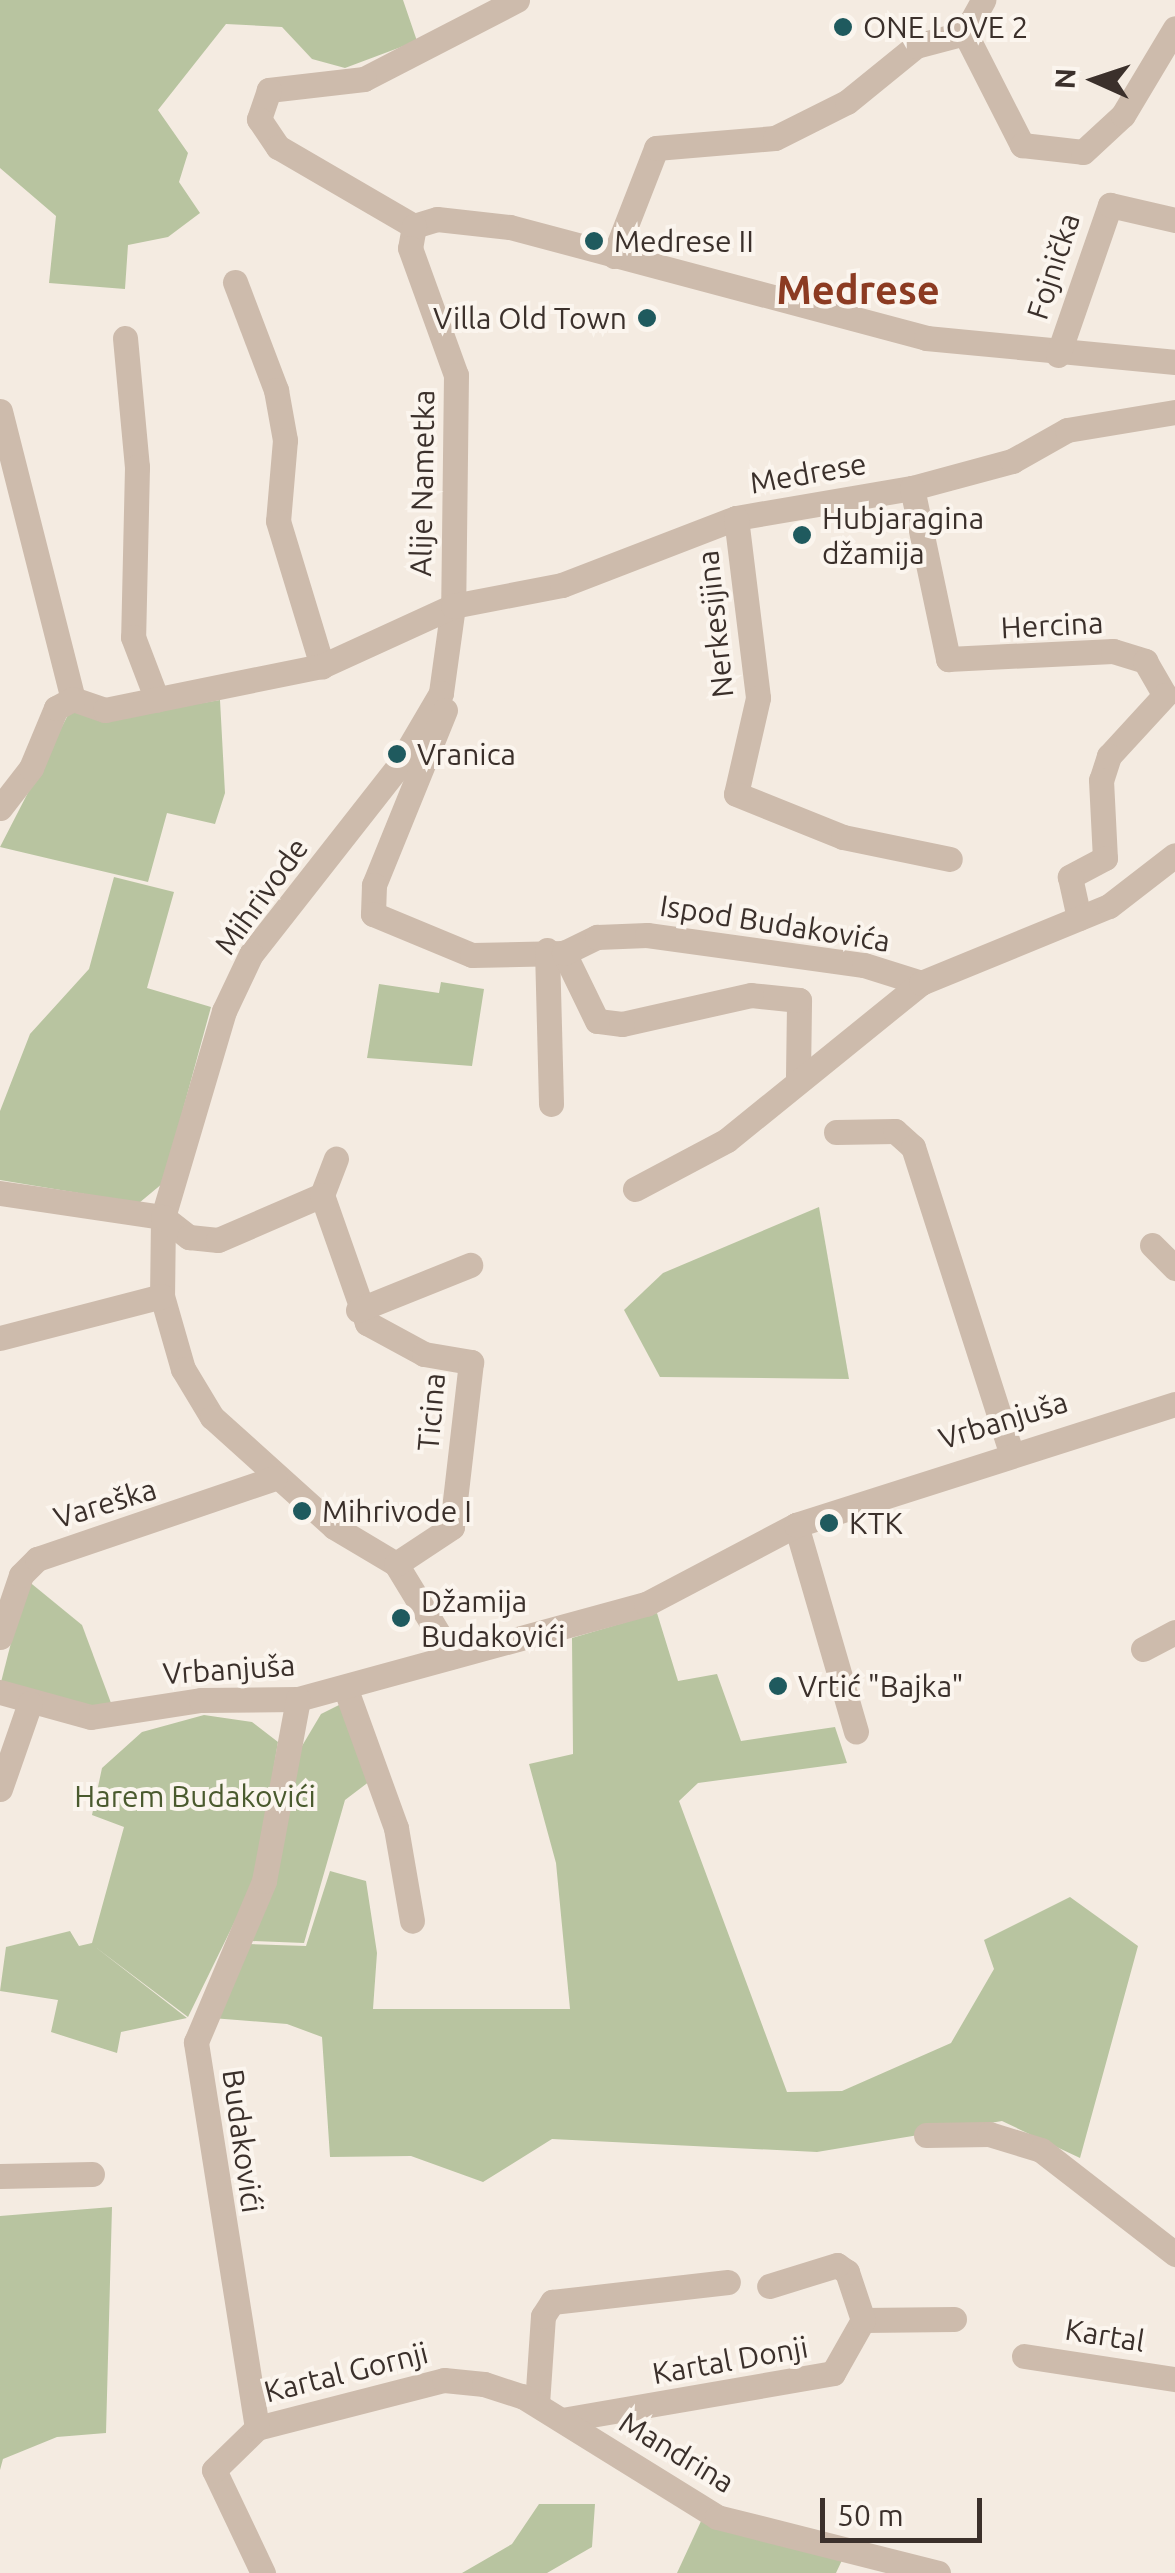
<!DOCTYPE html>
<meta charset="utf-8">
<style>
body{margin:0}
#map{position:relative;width:1175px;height:2573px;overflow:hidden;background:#f4ebe1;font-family:Ubuntu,sans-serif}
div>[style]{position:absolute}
.green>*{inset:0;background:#b8c4a0}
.minor>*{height:25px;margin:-12.5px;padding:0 12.5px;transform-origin:12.5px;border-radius:12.5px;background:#cdbbac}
.dots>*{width:28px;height:28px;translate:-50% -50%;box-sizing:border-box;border:5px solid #fbf5ee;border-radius:50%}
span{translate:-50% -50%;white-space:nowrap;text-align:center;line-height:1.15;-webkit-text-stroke:8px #fbf5ee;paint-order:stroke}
.poi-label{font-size:30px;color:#3b302b}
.left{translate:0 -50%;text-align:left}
.right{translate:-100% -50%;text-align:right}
.street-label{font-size:30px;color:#3b302b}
.park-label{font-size:30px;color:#4a5a2e}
.district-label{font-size:40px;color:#8c3b22;font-weight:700}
.north{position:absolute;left:1045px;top:30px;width:100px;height:100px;-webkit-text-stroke:8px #fbf5ee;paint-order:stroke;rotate:273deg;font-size:28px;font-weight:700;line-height:40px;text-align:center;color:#3b302b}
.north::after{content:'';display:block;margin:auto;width:35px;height:45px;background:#3b302b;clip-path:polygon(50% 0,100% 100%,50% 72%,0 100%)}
.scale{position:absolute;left:820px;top:2498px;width:162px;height:45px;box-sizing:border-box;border:5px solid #3b302b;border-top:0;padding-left:12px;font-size:30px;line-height:35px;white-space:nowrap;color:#3b302b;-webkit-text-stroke:8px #fbf5ee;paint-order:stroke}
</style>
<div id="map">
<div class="green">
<div style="clip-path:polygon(0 0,403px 0,417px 41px,345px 68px,312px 59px,282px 27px,226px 24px,158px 110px,188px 153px,179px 182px,200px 213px,168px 237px,128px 245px,125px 289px,49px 283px,56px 216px,0 168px)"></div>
<div style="clip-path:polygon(220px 700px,225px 793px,215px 824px,167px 813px,148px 882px,0 847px,70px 711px,107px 719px)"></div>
<div style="clip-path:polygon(114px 877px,174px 892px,147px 988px,211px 1007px,163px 1183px,139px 1203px,0 1180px,0 1111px,30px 1034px,89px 969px)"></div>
<div style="clip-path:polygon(441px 982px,484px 989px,472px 1066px,367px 1058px,379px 984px,439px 993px)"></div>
<div style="clip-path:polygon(819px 1207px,849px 1379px,660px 1377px,624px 1310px,663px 1273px)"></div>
<div style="clip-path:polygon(27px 1580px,82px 1625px,111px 1703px,83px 1710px,0 1686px)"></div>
<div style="clip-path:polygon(657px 1613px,678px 1681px,717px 1674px,741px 1741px,835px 1727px,847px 1763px,698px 1783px,679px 1801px,787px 2092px,842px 2091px,951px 2043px,994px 1969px,984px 1940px,1070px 1897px,1138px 1946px,1080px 2158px,1002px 2121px,817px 2152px,552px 2139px,483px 2182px,411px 2156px,330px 2157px,322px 2037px,287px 2024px,212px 2018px,249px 1944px,306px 1946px,330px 1871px,366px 1881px,377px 1953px,373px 2009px,570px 2009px,556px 1863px,529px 1764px,573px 1754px,572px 1638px)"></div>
<div style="clip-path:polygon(341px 1704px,370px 1781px,345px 1800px,304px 1943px,251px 1941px,302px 1746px,321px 1714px)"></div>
<div style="clip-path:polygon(204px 1715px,252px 1722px,278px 1742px,255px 1880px,188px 2017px,94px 1946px,187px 2018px,121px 2032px,117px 2053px,51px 2032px,58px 2000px,0 1991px,6px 1947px,70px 1931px,79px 1946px,92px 1943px,124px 1827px,92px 1815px,102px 1768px,142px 1732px)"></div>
<div style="clip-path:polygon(112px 2207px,106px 2433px,57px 2437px,3px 2459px,0 2470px,0 2216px)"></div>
<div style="clip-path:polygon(539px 2504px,595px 2504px,592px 2547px,547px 2573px,462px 2573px,512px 2544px)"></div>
<div style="clip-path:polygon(702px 2519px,843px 2558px,836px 2573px,677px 2573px)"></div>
</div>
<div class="minor">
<div style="left:517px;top:0;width:172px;rotate:152.7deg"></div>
<div style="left:364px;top:79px;width:96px;rotate:173.4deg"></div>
<div style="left:269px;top:90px;width:31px;rotate:109deg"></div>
<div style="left:259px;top:119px;width:34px;rotate:56deg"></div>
<div style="left:278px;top:147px;width:157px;rotate:30.2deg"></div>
<div style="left:414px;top:226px;width:24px;rotate:-17deg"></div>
<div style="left:437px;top:219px;width:73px;rotate:6.3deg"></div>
<div style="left:510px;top:227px;width:431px;rotate:14.9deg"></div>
<div style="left:926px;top:338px;width:250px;rotate:5.5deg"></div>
<div style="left:965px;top:33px;width:126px;rotate:63deg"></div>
<div style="left:1022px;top:145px;width:61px;rotate:6.5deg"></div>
<div style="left:1083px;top:152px;width:54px;rotate:-42.8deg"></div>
<div style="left:1123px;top:115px;width:101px;rotate:-59.1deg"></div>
<div style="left:965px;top:33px;width:38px;rotate:-61deg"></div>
<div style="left:414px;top:226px;width:22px;rotate:100deg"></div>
<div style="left:410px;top:248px;width:135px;rotate:70.1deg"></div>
<div style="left:456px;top:375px;width:231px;rotate:90.7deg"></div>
<div style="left:453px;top:606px;width:88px;rotate:97.9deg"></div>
<div style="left:441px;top:693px;width:87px;rotate:120.4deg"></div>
<div style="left:397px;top:768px;width:236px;rotate:128.1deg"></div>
<div style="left:251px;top:954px;width:63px;rotate:115.3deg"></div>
<div style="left:224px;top:1011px;width:215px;rotate:106.5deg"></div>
<div style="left:163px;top:1217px;width:79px;rotate:90.7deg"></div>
<div style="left:162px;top:1296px;width:76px;rotate:74deg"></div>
<div style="left:183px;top:1369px;width:56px;rotate:58.9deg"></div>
<div style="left:212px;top:1417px;width:164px;rotate:42deg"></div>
<div style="left:334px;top:1527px;width:72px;rotate:30.8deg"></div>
<div style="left:396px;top:1564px;width:108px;rotate:58.7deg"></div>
<div style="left:614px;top:256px;width:116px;rotate:-68.7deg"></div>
<div style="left:656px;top:148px;width:119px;rotate:-4.8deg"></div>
<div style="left:775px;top:138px;width:80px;rotate:-26.6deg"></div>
<div style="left:847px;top:102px;width:89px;rotate:-39.1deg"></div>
<div style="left:916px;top:46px;width:51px;rotate:-14.9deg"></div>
<div style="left:235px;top:282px;width:116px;rotate:69.2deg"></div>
<div style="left:276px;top:390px;width:51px;rotate:79.8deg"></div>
<div style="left:285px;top:440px;width:81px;rotate:94.9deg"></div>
<div style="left:278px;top:521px;width:152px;rotate:73.1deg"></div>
<div style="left:125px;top:338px;width:130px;rotate:84.7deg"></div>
<div style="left:137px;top:467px;width:170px;rotate:91.3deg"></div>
<div style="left:133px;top:637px;width:67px;rotate:69.1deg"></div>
<div style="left:1058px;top:355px;width:159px;rotate:-70.9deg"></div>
<div style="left:1110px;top:205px;width:67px;rotate:13deg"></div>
<div style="left:0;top:411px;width:297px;rotate:75.8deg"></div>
<div style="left:73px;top:699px;width:34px;rotate:19deg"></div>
<div style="left:105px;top:710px;width:221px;rotate:-11.5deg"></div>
<div style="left:322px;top:666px;width:144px;rotate:-24.6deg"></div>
<div style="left:453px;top:606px;width:111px;rotate:-10.9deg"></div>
<div style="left:562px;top:585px;width:186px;rotate:-21.1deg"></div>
<div style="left:736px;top:518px;width:179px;rotate:-9.7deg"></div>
<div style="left:912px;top:488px;width:104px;rotate:-15.1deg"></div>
<div style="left:1012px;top:461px;width:63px;rotate:-29.4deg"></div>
<div style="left:1067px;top:430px;width:109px;rotate:-9.5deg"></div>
<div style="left:912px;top:488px;width:175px;rotate:78.1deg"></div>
<div style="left:948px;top:659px;width:165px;rotate:-2.8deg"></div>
<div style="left:1113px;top:651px;width:34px;rotate:17deg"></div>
<div style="left:1145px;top:661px;width:39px;rotate:60deg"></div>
<div style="left:1165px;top:695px;width:83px;rotate:132.6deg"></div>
<div style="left:1109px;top:756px;width:25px;rotate:108deg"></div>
<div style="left:1101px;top:780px;width:78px;rotate:87.1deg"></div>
<div style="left:1105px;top:858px;width:40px;rotate:152deg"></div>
<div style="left:1070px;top:877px;width:42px;rotate:77.6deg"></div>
<div style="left:736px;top:518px;width:181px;rotate:83deg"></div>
<div style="left:758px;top:698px;width:98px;rotate:102.9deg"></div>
<div style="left:736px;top:794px;width:115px;rotate:21.9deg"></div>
<div style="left:843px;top:837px;width:109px;rotate:11.6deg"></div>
<div style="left:445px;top:710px;width:189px;rotate:112.1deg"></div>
<div style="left:374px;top:885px;width:29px;rotate:92deg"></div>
<div style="left:373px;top:914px;width:107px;rotate:22.5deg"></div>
<div style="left:472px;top:955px;width:92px;rotate:-1.2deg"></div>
<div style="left:0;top:808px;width:51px;rotate:-52.2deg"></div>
<div style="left:31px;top:768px;width:65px;rotate:-67.4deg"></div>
<div style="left:56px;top:708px;width:19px;rotate:-28deg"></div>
<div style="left:547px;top:950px;width:154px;rotate:88.5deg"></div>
<div style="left:798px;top:1076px;width:76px;rotate:-89.2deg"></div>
<div style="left:799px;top:1000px;width:48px;rotate:-174.1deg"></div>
<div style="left:751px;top:995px;width:132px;rotate:167.3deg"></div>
<div style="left:622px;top:1024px;width:25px;rotate:-173deg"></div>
<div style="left:597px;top:1021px;width:76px;rotate:-115.9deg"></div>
<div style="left:564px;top:953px;width:37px;rotate:-26deg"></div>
<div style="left:597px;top:937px;width:50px;rotate:-2.3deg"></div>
<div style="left:647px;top:935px;width:219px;rotate:7.9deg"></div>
<div style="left:864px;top:965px;width:60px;rotate:17.5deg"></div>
<div style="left:836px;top:1132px;width:59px;rotate:-1deg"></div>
<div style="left:895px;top:1131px;width:24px;rotate:42deg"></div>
<div style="left:913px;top:1147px;width:318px;rotate:72.2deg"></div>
<div style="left:635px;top:1189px;width:104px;rotate:-28deg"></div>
<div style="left:727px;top:1140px;width:250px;rotate:-39deg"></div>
<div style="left:921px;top:983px;width:203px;rotate:-22.3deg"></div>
<div style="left:1109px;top:906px;width:83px;rotate:-37.7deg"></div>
<div style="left:0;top:1193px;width:165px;rotate:8.4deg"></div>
<div style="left:163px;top:1217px;width:33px;rotate:38deg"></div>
<div style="left:189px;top:1237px;width:29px;rotate:6deg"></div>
<div style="left:218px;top:1240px;width:113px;rotate:-23.4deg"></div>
<div style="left:322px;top:1195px;width:39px;rotate:-69deg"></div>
<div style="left:322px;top:1195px;width:136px;rotate:70.6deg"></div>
<div style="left:367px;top:1323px;width:65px;rotate:28.5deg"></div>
<div style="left:424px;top:1354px;width:48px;rotate:9.7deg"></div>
<div style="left:471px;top:1362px;width:166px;rotate:96.6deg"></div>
<div style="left:452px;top:1527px;width:67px;rotate:146.5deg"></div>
<div style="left:1152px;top:1245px;width:33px;rotate:45deg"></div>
<div style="left:358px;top:1310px;width:121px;rotate:-21.9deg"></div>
<div style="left:0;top:1338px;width:167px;rotate:-14.5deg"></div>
<div style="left:796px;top:1525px;width:215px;rotate:73.8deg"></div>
<div style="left:0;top:1637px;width:65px;rotate:-71.3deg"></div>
<div style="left:21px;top:1575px;width:23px;rotate:-45deg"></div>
<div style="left:37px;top:1559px;width:251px;rotate:-18.8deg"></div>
<div style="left:1143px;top:1649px;width:36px;rotate:-28deg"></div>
<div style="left:345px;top:1687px;width:150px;rotate:70.1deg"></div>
<div style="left:396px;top:1828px;width:94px;rotate:80.2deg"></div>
<div style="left:0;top:1692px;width:94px;rotate:15.4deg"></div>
<div style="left:91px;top:1717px;width:111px;rotate:-8.8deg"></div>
<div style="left:201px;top:1700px;width:97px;rotate:-0.6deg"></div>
<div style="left:298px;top:1699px;width:361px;rotate:-15.3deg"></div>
<div style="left:646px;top:1604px;width:170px;rotate:-27.8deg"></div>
<div style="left:796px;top:1525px;width:398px;rotate:-17.7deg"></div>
<div style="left:0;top:1789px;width:91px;rotate:-70.8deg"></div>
<div style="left:926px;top:2135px;width:63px;rotate:-0.9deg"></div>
<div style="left:989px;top:2134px;width:54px;rotate:17.1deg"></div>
<div style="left:1041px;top:2150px;width:170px;rotate:37.8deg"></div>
<div style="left:0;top:2176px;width:92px;rotate:-1.2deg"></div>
<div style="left:863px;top:2320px;width:91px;rotate:-0.6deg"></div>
<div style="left:1024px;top:2356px;width:153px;rotate:8.7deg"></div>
<div style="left:537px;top:2404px;width:88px;rotate:-86.1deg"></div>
<div style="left:543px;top:2316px;width:17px;rotate:-57deg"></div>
<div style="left:552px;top:2302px;width:177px;rotate:-6.5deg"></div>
<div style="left:562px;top:2420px;width:275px;rotate:-9.8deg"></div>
<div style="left:833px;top:2373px;width:61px;rotate:-60.5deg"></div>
<div style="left:863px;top:2320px;width:51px;rotate:-108.4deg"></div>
<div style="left:847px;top:2272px;width:12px;rotate:-145deg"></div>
<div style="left:837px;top:2265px;width:71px;rotate:162.8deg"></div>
<div style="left:257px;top:2428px;width:193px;rotate:-14.4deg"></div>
<div style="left:444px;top:2380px;width:40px;rotate:5.7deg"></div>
<div style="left:484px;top:2384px;width:40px;rotate:18deg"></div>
<div style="left:522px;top:2396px;width:229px;rotate:31.8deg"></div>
<div style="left:717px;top:2517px;width:228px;rotate:14.2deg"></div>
<div style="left:263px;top:2573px;width:114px;rotate:-115.4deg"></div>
<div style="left:214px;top:2470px;width:60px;rotate:-44.3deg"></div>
<div style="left:257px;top:2428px;width:391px;rotate:-99deg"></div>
<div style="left:196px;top:2042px;width:175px;rotate:-67.1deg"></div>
<div style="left:264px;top:1881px;width:185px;rotate:-79.4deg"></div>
</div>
<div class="dots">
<div style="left:843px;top:27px;background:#1f5a5e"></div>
<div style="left:594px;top:241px;background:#1f5a5e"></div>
<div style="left:647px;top:318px;background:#1f5a5e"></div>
<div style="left:802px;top:535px;background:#1f5a5e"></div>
<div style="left:397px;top:754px;background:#1f5a5e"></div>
<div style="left:302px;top:1511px;background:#1f5a5e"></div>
<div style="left:829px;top:1523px;background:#1f5a5e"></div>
<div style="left:401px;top:1618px;background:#1f5a5e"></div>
<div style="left:778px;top:1686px;background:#1f5a5e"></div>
</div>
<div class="poi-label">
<span class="left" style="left:863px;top:27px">ONE LOVE 2</span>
<span class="left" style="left:614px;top:241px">Medrese II</span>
<span class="right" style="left:627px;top:318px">Villa Old Town</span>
<span class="left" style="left:822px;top:535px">Hubjaragina<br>džamija</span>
<span class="left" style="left:417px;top:754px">Vranica</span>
<span class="left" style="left:322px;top:1511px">Mihrivode I</span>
<span class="left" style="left:849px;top:1523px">KTK</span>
<span class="left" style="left:421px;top:1618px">Džamija<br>Budakovići</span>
<span class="left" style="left:798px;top:1686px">Vrtić "Bajka"</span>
</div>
<div class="street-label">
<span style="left:1053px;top:266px;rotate:-72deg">Fojnička</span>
<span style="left:808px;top:473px;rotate:-10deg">Medrese</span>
<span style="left:422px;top:483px;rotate:-89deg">Alije Nametka</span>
<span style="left:715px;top:624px;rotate:-96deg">Nerkesijina</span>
<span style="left:1052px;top:625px;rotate:-3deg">Hercina</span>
<span style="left:261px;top:896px;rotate:-54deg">Mihrivode</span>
<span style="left:775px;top:923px;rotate:9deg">Ispod Budakovića</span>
<span style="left:431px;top:1412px;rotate:-85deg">Ticina</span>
<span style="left:1003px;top:1420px;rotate:-17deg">Vrbanjuša</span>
<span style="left:105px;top:1503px;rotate:-17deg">Vareška</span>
<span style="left:229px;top:1669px;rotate:-4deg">Vrbanjuša</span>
<span style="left:243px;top:2141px;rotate:82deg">Budakovići</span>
<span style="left:1105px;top:2335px;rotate:9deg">Kartal</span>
<span style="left:730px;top:2360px;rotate:-10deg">Kartal Donji</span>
<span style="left:346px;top:2372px;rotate:-14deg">Kartal Gornji</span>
<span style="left:677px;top:2452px;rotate:31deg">Mandrina</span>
</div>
<div class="park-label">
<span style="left:195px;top:1796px">Harem Budakovići</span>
</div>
<div class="district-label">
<span style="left:858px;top:290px">Medrese</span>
</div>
<div class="north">N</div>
<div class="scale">50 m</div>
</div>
